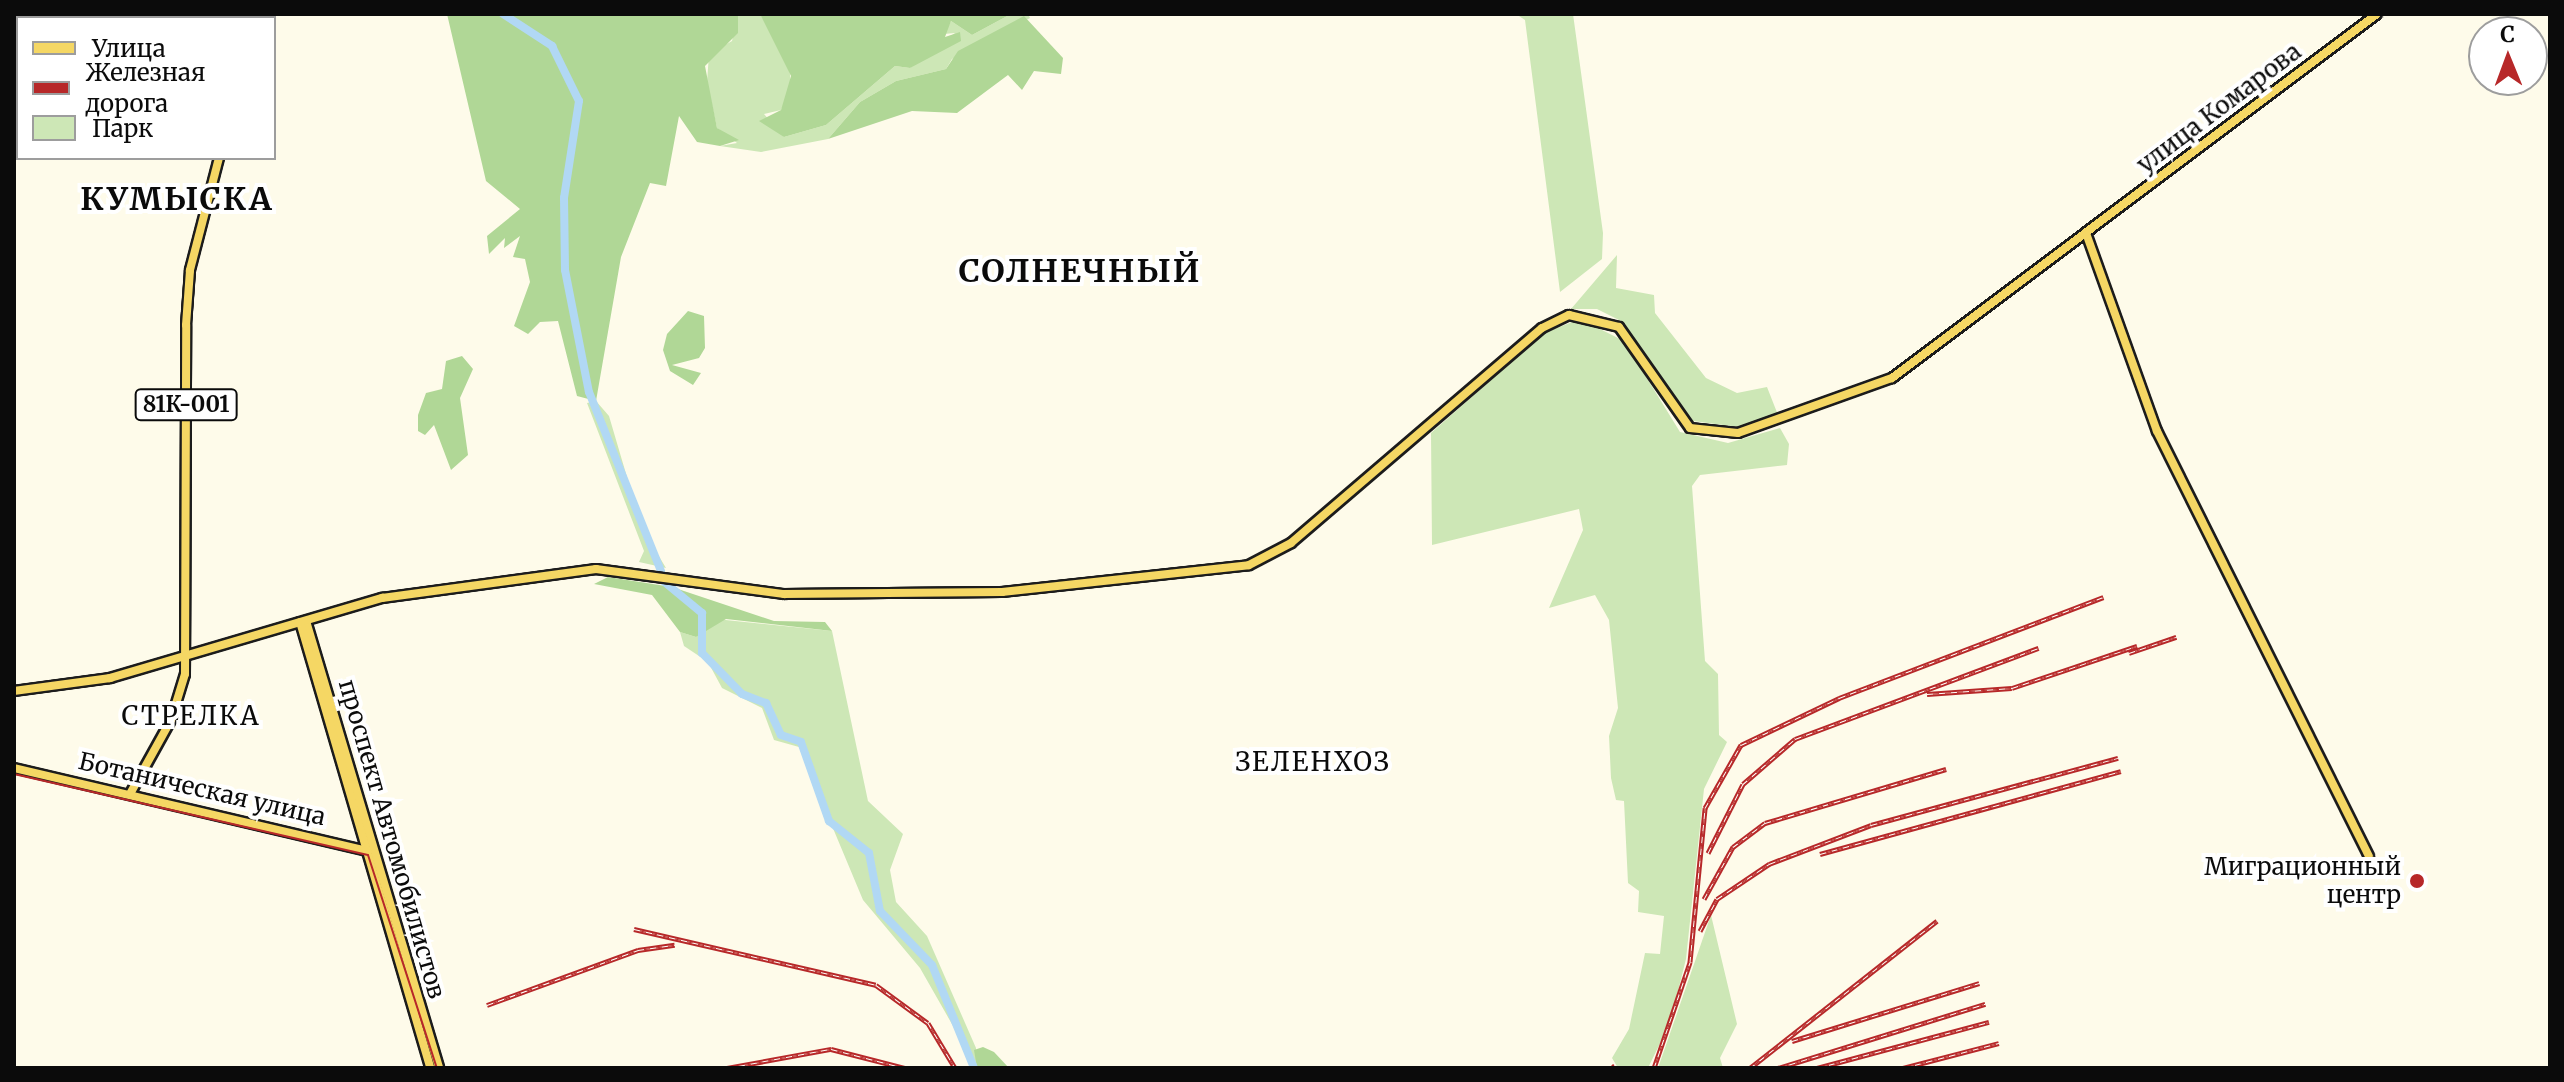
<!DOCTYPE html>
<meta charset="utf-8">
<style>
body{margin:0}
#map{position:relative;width:2564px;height:1082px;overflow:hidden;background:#fefbea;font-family:Merriweather,serif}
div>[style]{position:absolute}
.green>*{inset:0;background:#cde7b6}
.forest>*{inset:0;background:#b0d796}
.river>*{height:8px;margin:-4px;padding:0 4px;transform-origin:4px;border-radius:4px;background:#b1d8f4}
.roads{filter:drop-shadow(2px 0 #1c1c1c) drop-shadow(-2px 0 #1c1c1c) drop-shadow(0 2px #1c1c1c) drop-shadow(0 -2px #1c1c1c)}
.major>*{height:8px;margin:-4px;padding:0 4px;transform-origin:4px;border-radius:4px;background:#f5d764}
.tram>*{height:2px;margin:-1px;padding:0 1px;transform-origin:1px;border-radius:1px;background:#b72829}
.rail>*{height:5px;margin-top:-2.5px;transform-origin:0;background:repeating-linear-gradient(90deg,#fff 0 6px,#b72829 0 12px);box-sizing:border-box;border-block:2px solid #b72829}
.dots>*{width:22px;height:22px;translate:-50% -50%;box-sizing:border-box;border:4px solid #fff;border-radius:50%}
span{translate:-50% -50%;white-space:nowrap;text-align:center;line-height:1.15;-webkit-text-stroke:8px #fff;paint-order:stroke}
.shield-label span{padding:2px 6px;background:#fff;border:2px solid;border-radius:6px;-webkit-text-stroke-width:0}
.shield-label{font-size:22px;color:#0b0b0b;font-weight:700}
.street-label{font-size:24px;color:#0b0b0b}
.poi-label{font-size:24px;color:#0b0b0b}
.right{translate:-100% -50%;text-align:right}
.neighbourhood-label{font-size:26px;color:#0b0b0b;letter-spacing:2px}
.district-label{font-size:32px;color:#0b0b0b;font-weight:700;letter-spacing:2px}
.frame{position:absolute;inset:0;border:16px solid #0b0b0b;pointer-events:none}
.legend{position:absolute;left:16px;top:16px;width:260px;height:144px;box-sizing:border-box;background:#fff;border:2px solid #9d9d9d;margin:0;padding:10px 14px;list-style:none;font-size:24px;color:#0b0b0b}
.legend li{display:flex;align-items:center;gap:16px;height:40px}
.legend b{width:40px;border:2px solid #9d9d9d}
.north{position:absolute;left:2468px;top:16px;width:80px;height:80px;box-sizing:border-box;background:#fff;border:2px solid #9d9d9d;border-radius:50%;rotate:359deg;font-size:22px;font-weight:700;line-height:32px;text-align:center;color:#0b0b0b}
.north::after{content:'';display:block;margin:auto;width:28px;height:36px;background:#b72829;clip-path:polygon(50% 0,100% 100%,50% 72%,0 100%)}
</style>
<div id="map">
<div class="green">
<div style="clip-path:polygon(738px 14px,760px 14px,789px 61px,791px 89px,781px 110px,764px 114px,784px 137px,826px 125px,895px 66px,910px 68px,955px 33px,944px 34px,951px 21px,972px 35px,1011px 14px,1028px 14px,1030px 18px,952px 59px,946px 69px,896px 81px,860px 102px,828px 139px,761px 152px,720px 146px,737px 143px,717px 128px,707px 82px,709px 54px,732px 41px)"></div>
<div style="clip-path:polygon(1516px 14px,1573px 14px,1603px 233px,1602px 259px,1560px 292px,1525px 20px)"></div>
<div style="clip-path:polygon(1617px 255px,1616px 288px,1654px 295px,1655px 313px,1706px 378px,1737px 393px,1767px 387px,1778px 415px,1738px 427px,1693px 421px,1623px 322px,1597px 309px,1571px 309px)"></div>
<div style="clip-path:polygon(1580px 319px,1624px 341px,1680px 432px,1728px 443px,1780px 428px,1789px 444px,1787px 465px,1700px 475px,1692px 486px,1705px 661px,1718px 674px,1719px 735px,1727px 742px,1704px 789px,1686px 959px,1670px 1023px,1648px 1068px,1618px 1068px,1612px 1058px,1629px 1029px,1645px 953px,1660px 954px,1664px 916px,1638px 912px,1639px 891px,1628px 883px,1624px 801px,1616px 800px,1611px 778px,1609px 736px,1618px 708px,1609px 620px,1595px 595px,1549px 608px,1583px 530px,1579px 509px,1432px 545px,1431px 433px,1544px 333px)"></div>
<div style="clip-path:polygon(596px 401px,609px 416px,642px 528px,666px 568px,639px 562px,644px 551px,587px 403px)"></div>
<div style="clip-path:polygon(716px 619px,832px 631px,868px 801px,903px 834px,890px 870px,896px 902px,927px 936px,976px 1048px,977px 1068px,920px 968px,863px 900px,799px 747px,774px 740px,762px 708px,722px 688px,708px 662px,684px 646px,680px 632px,696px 637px)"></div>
<div style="clip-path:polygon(1711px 915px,1737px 1024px,1720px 1058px,1723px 1068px,1658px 1068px)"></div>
</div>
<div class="forest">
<div style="clip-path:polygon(447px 14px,738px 14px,738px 33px,705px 66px,717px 128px,739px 140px,720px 146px,697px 142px,679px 116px,666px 186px,650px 183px,621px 257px,596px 401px,577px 396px,558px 321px,540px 322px,528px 334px,514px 326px,530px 282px,525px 259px,513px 257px,520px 236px,504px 248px,505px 238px,489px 254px,487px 236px,520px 209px,486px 181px)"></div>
<div style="clip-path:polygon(760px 14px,1011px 14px,972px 35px,951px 21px,945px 37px,960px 32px,961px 41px,910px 68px,895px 66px,826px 125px,784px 137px,759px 121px,781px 110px,791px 76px)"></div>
<div style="clip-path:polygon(1024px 16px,1063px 58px,1061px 74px,1034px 71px,1022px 90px,1008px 75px,957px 113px,912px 111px,828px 139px,860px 102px,896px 81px,946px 69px,958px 51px)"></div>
<div style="clip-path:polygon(688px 311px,704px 316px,705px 348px,699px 358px,672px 365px,701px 373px,693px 385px,670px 371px,663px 350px,667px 334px)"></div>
<div style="clip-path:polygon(462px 356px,473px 369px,460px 398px,468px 455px,451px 470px,434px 425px,425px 435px,418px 431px,418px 415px,426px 393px,442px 389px,446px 361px)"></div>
<div style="clip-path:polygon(608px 577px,672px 587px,774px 621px,825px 622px,832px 631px,726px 619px,696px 637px,680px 632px,652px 595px,594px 584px)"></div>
<div style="clip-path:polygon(983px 1047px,994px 1052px,1009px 1068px,977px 1068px,974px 1050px)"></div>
</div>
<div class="river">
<div style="left:503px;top:14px;width:59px;rotate:33.1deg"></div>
<div style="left:552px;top:46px;width:61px;rotate:63.9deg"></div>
<div style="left:579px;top:101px;width:98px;rotate:98.8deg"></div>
<div style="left:564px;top:198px;width:72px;rotate:89.2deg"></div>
<div style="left:565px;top:270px;width:124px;rotate:78.9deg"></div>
<div style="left:589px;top:392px;width:193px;rotate:68.1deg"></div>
<div style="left:662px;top:580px;width:52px;rotate:39.5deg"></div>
<div style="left:702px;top:613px;width:40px;rotate:90deg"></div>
<div style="left:702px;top:653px;width:57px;rotate:45.7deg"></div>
<div style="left:742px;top:694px;width:26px;rotate:21deg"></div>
<div style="left:766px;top:703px;width:35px;rotate:65deg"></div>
<div style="left:781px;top:735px;width:21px;rotate:19deg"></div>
<div style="left:801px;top:742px;width:84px;rotate:70.5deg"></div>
<div style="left:829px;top:821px;width:51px;rotate:38.7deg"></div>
<div style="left:869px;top:853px;width:59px;rotate:79.3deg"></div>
<div style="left:880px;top:911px;width:75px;rotate:46.1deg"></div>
<div style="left:932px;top:965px;width:111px;rotate:67.8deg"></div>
</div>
<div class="roads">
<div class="major">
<div style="left:257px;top:18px;width:4px;rotate:-76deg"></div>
<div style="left:2086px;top:233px;width:210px;rotate:70.3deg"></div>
<div style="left:2157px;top:431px;width:475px;rotate:63.5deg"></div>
<div style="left:306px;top:621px;width:466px;rotate:73.4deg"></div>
<div style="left:300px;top:622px;width:465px;rotate:73.7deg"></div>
<div style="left:14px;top:691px;width:97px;rotate:-7.7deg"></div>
<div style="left:110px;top:678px;width:284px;rotate:-16.4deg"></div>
<div style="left:382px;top:598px;width:216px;rotate:-7.7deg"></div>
<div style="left:596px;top:569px;width:190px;rotate:7.6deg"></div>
<div style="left:784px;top:594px;width:218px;rotate:-0.5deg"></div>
<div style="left:1002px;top:592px;width:248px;rotate:-6.2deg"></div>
<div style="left:1249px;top:565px;width:47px;rotate:-27.6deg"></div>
<div style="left:1291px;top:543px;width:330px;rotate:-40.6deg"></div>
<div style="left:1542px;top:328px;width:30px;rotate:-26deg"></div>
<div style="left:1569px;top:315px;width:51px;rotate:13.5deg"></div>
<div style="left:1619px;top:327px;width:123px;rotate:54.9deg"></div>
<div style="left:1690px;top:428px;width:48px;rotate:5.9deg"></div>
<div style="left:1738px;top:433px;width:164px;rotate:-19.7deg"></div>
<div style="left:1892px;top:378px;width:606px;rotate:-36.89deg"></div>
<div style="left:14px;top:768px;width:363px;rotate:13.2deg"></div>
<div style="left:130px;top:794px;width:85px;rotate:-61deg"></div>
<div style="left:171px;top:720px;width:48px;rotate:-73.1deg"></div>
<div style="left:185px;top:674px;width:349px;rotate:-89.8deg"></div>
<div style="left:186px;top:325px;width:55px;rotate:-85.8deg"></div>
<div style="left:190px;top:270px;width:116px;rotate:-75.5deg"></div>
</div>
</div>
<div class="tram">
<div style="left:14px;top:774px;width:363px;rotate:12.9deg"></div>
<div style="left:368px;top:855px;width:224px;rotate:72.1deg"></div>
</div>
<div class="rail">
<div style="left:2129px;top:653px;width:50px;rotate:-18.8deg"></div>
<div style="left:1927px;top:694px;width:85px;rotate:-4deg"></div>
<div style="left:2012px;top:688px;width:132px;rotate:-18.6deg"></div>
<div style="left:1708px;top:853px;width:77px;rotate:-63.1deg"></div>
<div style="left:1743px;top:784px;width:69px;rotate:-40.9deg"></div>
<div style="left:1795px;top:739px;width:260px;rotate:-20.5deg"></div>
<div style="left:1820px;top:854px;width:312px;rotate:-15.4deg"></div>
<div style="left:1704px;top:899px;width:60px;rotate:-60.9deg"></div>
<div style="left:1733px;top:847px;width:40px;rotate:-37deg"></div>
<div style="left:1765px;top:823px;width:189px;rotate:-16.6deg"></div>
<div style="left:634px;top:929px;width:248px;rotate:13deg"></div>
<div style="left:876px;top:985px;width:64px;rotate:36.2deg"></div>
<div style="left:928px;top:1023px;width:52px;rotate:59deg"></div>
<div style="left:1700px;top:931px;width:36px;rotate:-62deg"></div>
<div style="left:1717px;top:899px;width:63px;rotate:-33.9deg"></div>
<div style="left:1769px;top:864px;width:109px;rotate:-20.9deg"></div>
<div style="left:1871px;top:825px;width:256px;rotate:-15.2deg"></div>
<div style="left:487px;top:1005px;width:161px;rotate:-20deg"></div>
<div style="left:638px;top:950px;width:37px;rotate:-8deg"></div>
<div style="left:1792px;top:1041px;width:196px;rotate:-17.2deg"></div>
<div style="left:727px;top:1068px;width:106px;rotate:-10.4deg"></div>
<div style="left:831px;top:1049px;width:76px;rotate:14.4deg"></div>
<div style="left:1612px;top:1068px;width:4px;rotate:-45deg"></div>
<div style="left:1654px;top:1068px;width:112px;rotate:-71.2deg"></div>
<div style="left:1690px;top:962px;width:155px;rotate:-84.4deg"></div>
<div style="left:1705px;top:808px;width:73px;rotate:-60.3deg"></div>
<div style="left:1741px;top:745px;width:109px;rotate:-25.6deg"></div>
<div style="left:1839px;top:698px;width:283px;rotate:-20.9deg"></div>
<div style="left:1750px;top:1068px;width:238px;rotate:-38.2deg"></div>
<div style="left:1778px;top:1068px;width:217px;rotate:-17.2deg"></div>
<div style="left:1817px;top:1068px;width:178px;rotate:-15deg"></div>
<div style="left:1903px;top:1068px;width:99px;rotate:-14.6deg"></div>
</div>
<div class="dots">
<div style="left:2417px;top:881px;background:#b72829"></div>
</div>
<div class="shield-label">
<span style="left:186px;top:405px">81К-001</span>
</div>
<div class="street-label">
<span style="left:2219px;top:108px;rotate:-37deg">улица Комарова</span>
<span style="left:202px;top:789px;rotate:13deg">Ботаническая улица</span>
<span style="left:392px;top:839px;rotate:74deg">проспект Автомобилистов</span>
</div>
<div class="poi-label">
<span class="right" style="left:2401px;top:881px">Миграционный<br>центр</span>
</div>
<div class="neighbourhood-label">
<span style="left:191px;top:716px">СТРЕЛКА</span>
<span style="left:1313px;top:762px">ЗЕЛЕНХОЗ</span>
</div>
<div class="district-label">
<span style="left:177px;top:199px">КУМЫСКА</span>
<span style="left:1080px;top:271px">СОЛНЕЧНЫЙ</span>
</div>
<div class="frame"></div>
<ul class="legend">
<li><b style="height:10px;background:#f5d764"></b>Улица</li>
<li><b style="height:10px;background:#b72829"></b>Железная дорога</li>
<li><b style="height:22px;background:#cde7b6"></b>Парк</li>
</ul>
<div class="north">С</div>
</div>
